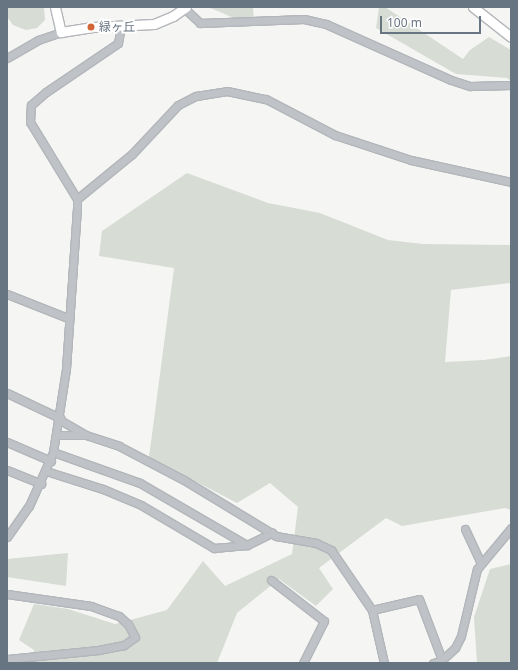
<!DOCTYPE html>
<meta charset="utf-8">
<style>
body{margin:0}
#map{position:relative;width:518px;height:670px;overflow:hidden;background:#f5f6f3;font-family:"Noto Sans","Noto Sans JP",sans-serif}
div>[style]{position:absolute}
.green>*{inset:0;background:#d7dcd4}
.roads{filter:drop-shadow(1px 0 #b3b6ba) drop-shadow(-1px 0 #b3b6ba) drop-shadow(0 1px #b3b6ba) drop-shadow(0 -1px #b3b6ba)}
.minor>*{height:7px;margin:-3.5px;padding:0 3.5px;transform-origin:3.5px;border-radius:3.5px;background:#bfc2c6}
.major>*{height:9px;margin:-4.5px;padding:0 4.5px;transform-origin:4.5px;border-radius:4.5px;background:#fff}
.dots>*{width:11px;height:11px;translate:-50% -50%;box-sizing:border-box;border:2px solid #fff;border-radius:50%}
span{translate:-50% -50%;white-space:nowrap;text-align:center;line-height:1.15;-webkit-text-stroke:4px #fff;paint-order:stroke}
.poi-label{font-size:12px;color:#677481}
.left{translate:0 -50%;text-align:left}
.frame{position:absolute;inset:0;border:8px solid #677481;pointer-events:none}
.scale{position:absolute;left:380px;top:16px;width:101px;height:18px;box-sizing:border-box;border:2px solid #677481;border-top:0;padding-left:5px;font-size:12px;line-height:14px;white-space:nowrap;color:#677481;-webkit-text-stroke:3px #fff;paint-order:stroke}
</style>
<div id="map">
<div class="green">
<div style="clip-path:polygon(7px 7px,44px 7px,45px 20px,37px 28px,26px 30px,13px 25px,7px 17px)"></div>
<div style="clip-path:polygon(208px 7px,253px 7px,254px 20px,233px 20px,234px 18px)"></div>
<div style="clip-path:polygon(379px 7px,385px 7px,463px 59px,470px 50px,489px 37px,511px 50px,511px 81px,507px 78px,456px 74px,376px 28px)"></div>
<div style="clip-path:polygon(187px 173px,268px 203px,320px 213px,388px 240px,423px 244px,511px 245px,511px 283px,451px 290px,445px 362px,484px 360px,511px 356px,511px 510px,505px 508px,402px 526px,386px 518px,319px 568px,333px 589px,316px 606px,279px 579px,237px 613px,217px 663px,33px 663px,34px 650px,19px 640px,34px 604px,68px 609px,115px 624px,167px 610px,203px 561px,225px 586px,292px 554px,298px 507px,270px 483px,237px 503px,149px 457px,174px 268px,99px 256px,102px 231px)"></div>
<div style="clip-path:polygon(68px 553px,66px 586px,7px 577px,7px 559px)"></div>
<div style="clip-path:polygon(511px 564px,511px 663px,477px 663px,474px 617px,490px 569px)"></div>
</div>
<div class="roads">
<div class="minor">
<div style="left:184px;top:8px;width:22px;rotate:43deg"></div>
<div style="left:200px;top:23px;width:104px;rotate:-2.2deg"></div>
<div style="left:304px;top:19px;width:23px;rotate:13deg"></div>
<div style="left:326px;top:24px;width:137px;rotate:24.1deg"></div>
<div style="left:451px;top:80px;width:20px;rotate:18deg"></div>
<div style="left:470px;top:86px;width:41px;rotate:-1.4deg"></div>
<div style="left:7px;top:58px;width:36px;rotate:-30deg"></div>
<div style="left:38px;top:40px;width:24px;rotate:-19deg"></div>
<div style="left:77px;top:199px;width:71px;rotate:-39.3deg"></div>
<div style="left:132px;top:154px;width:67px;rotate:-46.8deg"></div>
<div style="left:178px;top:105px;width:20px;rotate:-27deg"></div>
<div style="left:196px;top:96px;width:31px;rotate:-9deg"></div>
<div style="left:227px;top:91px;width:40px;rotate:12deg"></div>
<div style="left:266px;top:99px;width:78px;rotate:27.6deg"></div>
<div style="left:335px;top:135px;width:80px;rotate:18.2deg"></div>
<div style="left:411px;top:160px;width:102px;rotate:12.4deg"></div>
<div style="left:7px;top:294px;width:66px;rotate:21.5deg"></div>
<div style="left:7px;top:393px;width:59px;rotate:25.3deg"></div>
<div style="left:60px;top:420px;width:30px;rotate:30deg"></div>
<div style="left:86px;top:435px;width:35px;rotate:18deg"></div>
<div style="left:119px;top:446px;width:73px;rotate:27.6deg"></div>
<div style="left:184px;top:480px;width:108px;rotate:31.3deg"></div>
<div style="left:276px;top:536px;width:41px;rotate:9.9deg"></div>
<div style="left:316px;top:543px;width:17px;rotate:25deg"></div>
<div style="left:331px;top:550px;width:73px;rotate:55.7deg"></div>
<div style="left:372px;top:610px;width:54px;rotate:77.2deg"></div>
<div style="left:56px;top:435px;width:30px"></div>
<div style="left:7px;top:442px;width:48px;rotate:23.4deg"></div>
<div style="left:53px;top:452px;width:92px;rotate:19.6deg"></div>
<div style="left:140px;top:483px;width:124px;rotate:30.1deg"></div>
<div style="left:247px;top:545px;width:28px;rotate:-26deg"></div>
<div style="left:7px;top:470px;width:37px;rotate:22deg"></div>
<div style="left:46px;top:471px;width:60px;rotate:17.5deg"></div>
<div style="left:103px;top:489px;width:41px;rotate:22.8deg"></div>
<div style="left:141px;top:505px;width:85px;rotate:30.5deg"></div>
<div style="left:214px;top:548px;width:33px;rotate:-5deg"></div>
<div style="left:465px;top:529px;width:38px;rotate:65deg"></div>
<div style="left:7px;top:537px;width:38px;rotate:-55deg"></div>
<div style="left:29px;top:506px;width:59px;rotate:-66deg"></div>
<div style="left:53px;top:452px;width:84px;rotate:-81.1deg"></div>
<div style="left:66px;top:369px;width:160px;rotate:-86.1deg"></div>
<div style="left:77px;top:209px;width:10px;rotate:-90deg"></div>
<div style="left:77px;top:199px;width:90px;rotate:-121.4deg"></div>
<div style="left:30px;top:122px;width:17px;rotate:-87deg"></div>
<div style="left:31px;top:105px;width:20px;rotate:-41deg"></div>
<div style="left:46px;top:92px;width:87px;rotate:-34.2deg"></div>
<div style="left:118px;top:43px;width:17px;rotate:-80deg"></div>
<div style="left:271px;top:580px;width:67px;rotate:37.7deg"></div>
<div style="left:324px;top:621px;width:47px;rotate:116.6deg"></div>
<div style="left:7px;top:594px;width:85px;rotate:8.1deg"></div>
<div style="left:91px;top:606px;width:30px;rotate:20deg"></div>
<div style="left:119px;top:616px;width:12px;rotate:42deg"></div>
<div style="left:128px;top:624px;width:15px;rotate:62deg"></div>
<div style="left:135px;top:637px;width:14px;rotate:144deg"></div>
<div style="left:124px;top:645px;width:25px;rotate:169deg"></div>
<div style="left:99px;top:650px;width:92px;rotate:174.4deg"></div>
<div style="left:372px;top:610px;width:48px;rotate:-13.2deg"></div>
<div style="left:419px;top:599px;width:65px;rotate:69.3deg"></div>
<div style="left:433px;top:663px;width:9px;rotate:-18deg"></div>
<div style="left:442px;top:660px;width:18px;rotate:-43deg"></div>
<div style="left:455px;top:648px;width:13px;rotate:-63deg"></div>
<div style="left:461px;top:636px;width:69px;rotate:-76.6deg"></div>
<div style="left:477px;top:569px;width:53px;rotate:-50.3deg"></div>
</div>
<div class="major">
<div style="left:55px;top:7px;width:26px;rotate:77deg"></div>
<div style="left:61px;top:32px;width:32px;rotate:-9deg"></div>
<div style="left:93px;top:27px;width:61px;rotate:-2.8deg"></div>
<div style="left:154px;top:24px;width:21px;rotate:-23deg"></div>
<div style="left:173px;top:16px;width:16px;rotate:-35deg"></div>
<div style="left:473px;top:7px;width:48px;rotate:38.3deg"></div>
</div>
</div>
<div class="dots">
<div style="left:91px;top:27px;background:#d26636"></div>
</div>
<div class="poi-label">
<span class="left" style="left:99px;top:27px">緑ヶ丘</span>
</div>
<div class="frame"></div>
<div class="scale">100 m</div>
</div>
